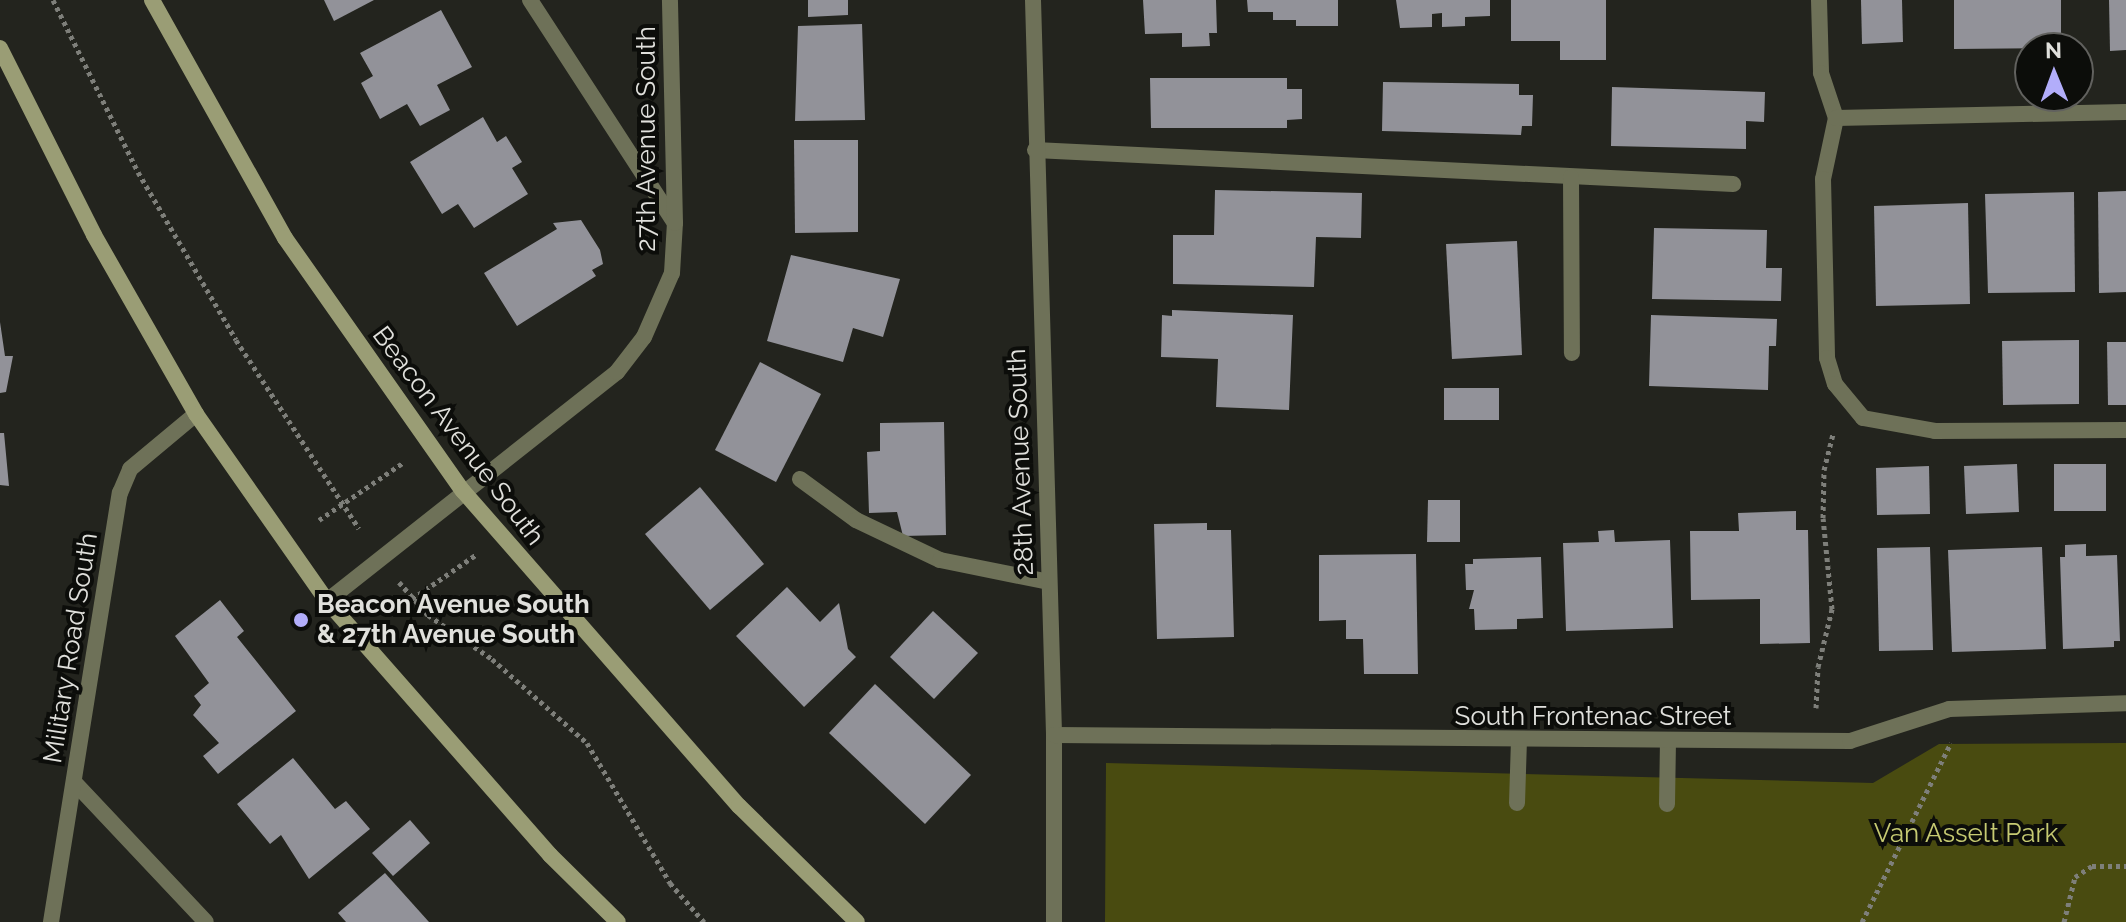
<!DOCTYPE html>
<style>
body{margin:0}
#map{position:relative;width:2126px;height:922px;overflow:hidden;background:#23241e;font-family:Raleway,sans-serif}
div>[style]{position:absolute}
.green>*{inset:0;background:#494b10}
.building>*{inset:0;background:#929299}
.path>*{height:5px;margin-top:-2.5px;transform-origin:0;background:repeating-linear-gradient(90deg,#7e7f7a 0 4px,transparent 0 8px)}
.lane>*{height:16px;margin:-8px;padding:0 8px;transform-origin:8px;border-radius:8px;background:#6e7158}
.street>*{height:16px;margin:-8px;padding:0 8px;transform-origin:8px;border-radius:8px;background:#6e7158}
.secondary>*{height:16px;margin:-8px;padding:0 8px;transform-origin:8px;border-radius:8px;background:#9a9d75}
.dots>*{width:22px;height:22px;translate:-50% -50%;box-sizing:border-box;border:4px solid #0c0d0a;border-radius:50%}
span{translate:-50% -50%;white-space:nowrap;text-align:center;line-height:1.15;-webkit-text-stroke:8px #0c0d0a;paint-order:stroke}
.street-label{font-size:26px;color:#e0e0dc}
.poi-label{font-size:26px;color:#e0e0dc;font-weight:700}
.left{translate:0 -50%;text-align:left}
.park-label{font-size:26px;color:#c6ca72}
.north{position:absolute;left:2014px;top:32px;width:80px;height:80px;box-sizing:border-box;background:#0c0d0a;border:2px solid #61615e;border-radius:50%;rotate:359deg;font-size:22px;font-weight:700;line-height:32px;text-align:center;color:#e0e0dc}
.north::after{content:'';display:block;margin:auto;width:28px;height:36px;background:#b2adfa;clip-path:polygon(50% 0,100% 100%,50% 72%,0 100%)}
</style>
<div id="map">
<div class="green">
<div style="clip-path:polygon(2126px 743px,2126px 922px,1105px 922px,1106px 763px,1873px 783px,1939px 744px)"></div>
</div>
<div class="building">
<div style="clip-path:polygon(324px 0,374px 0,334px 21px)"></div>
<div style="clip-path:polygon(808px 0,848px 0,848px 15px,808px 17px)"></div>
<div style="clip-path:polygon(1143px 0,1216px 0,1217px 33px,1209px 33px,1210px 46px,1182px 47px,1182px 33px,1145px 34px)"></div>
<div style="clip-path:polygon(1247px 0,1338px 0,1338px 26px,1296px 26px,1296px 20px,1273px 20px,1273px 12px,1248px 12px)"></div>
<div style="clip-path:polygon(1396px 0,1490px 0,1490px 16px,1465px 17px,1465px 26px,1442px 27px,1442px 13px,1432px 14px,1432px 27px,1400px 28px)"></div>
<div style="clip-path:polygon(1511px 0,1606px 0,1606px 60px,1560px 60px,1560px 41px,1511px 41px)"></div>
<div style="clip-path:polygon(1861px 0,1902px 0,1903px 42px,1862px 44px)"></div>
<div style="clip-path:polygon(1954px 0,2061px 0,2061px 48px,1954px 49px)"></div>
<div style="clip-path:polygon(2109px 0,2126px 0,2126px 50px,2110px 51px)"></div>
<div style="clip-path:polygon(441px 10px,472px 67px,437px 85px,450px 110px,420px 126px,407px 104px,380px 119px,361px 83px,373px 76px,360px 53px)"></div>
<div style="clip-path:polygon(862px 24px,865px 120px,795px 121px,798px 26px)"></div>
<div style="clip-path:polygon(1150px 78px,1287px 78px,1287px 89px,1302px 89px,1302px 119px,1287px 120px,1287px 128px,1151px 128px)"></div>
<div style="clip-path:polygon(1383px 82px,1519px 84px,1519px 95px,1533px 95px,1532px 126px,1522px 126px,1521px 135px,1382px 131px)"></div>
<div style="clip-path:polygon(1612px 87px,1765px 92px,1764px 122px,1746px 121px,1746px 149px,1611px 146px)"></div>
<div style="clip-path:polygon(483px 117px,497px 142px,506px 136px,522px 162px,512px 168px,528px 194px,474px 228px,458px 204px,442px 214px,410px 162px)"></div>
<div style="clip-path:polygon(794px 140px,858px 140px,858px 232px,795px 233px)"></div>
<div style="clip-path:polygon(1215px 190px,1362px 193px,1361px 238px,1316px 237px,1314px 287px,1173px 284px,1173px 235px,1214px 235px)"></div>
<div style="clip-path:polygon(2126px 191px,2126px 292px,2099px 293px,2098px 192px)"></div>
<div style="clip-path:polygon(2074px 192px,2075px 292px,1988px 293px,1985px 194px)"></div>
<div style="clip-path:polygon(1968px 203px,1970px 304px,1876px 306px,1874px 206px)"></div>
<div style="clip-path:polygon(581px 220px,600px 250px,603px 264px,592px 270px,596px 276px,517px 326px,484px 273px,557px 229px,553px 223px)"></div>
<div style="clip-path:polygon(1654px 228px,1767px 230px,1766px 268px,1782px 268px,1781px 301px,1652px 299px)"></div>
<div style="clip-path:polygon(1517px 241px,1522px 355px,1452px 359px,1446px 244px)"></div>
<div style="clip-path:polygon(791px 255px,900px 279px,883px 337px,853px 328px,843px 362px,767px 341px)"></div>
<div style="clip-path:polygon(1172px 310px,1293px 315px,1289px 410px,1216px 407px,1218px 359px,1161px 357px,1162px 315px,1172px 316px)"></div>
<div style="clip-path:polygon(1651px 315px,1777px 319px,1776px 346px,1769px 346px,1768px 390px,1649px 386px)"></div>
<div style="clip-path:polygon(0 322px,5px 356px,13px 356px,6px 392px,0 393px)"></div>
<div style="clip-path:polygon(2079px 340px,2079px 404px,2003px 405px,2002px 341px)"></div>
<div style="clip-path:polygon(2107px 342px,2126px 342px,2126px 405px,2108px 405px)"></div>
<div style="clip-path:polygon(760px 362px,821px 394px,776px 482px,715px 450px)"></div>
<div style="clip-path:polygon(1444px 388px,1499px 388px,1499px 420px,1444px 420px)"></div>
<div style="clip-path:polygon(944px 422px,946px 535px,903px 536px,897px 512px,869px 513px,867px 452px,880px 451px,880px 423px)"></div>
<div style="clip-path:polygon(0 433px,4px 433px,9px 486px,0 485px)"></div>
<div style="clip-path:polygon(2017px 464px,2019px 512px,1966px 514px,1964px 466px)"></div>
<div style="clip-path:polygon(2054px 464px,2106px 464px,2106px 511px,2054px 511px)"></div>
<div style="clip-path:polygon(1929px 466px,1930px 514px,1877px 515px,1876px 468px)"></div>
<div style="clip-path:polygon(700px 487px,764px 564px,710px 610px,645px 534px)"></div>
<div style="clip-path:polygon(1428px 500px,1460px 500px,1460px 542px,1427px 542px)"></div>
<div style="clip-path:polygon(1796px 511px,1796px 530px,1808px 530px,1810px 643px,1760px 644px,1760px 599px,1691px 600px,1690px 531px,1739px 531px,1738px 513px)"></div>
<div style="clip-path:polygon(1207px 523px,1207px 530px,1231px 530px,1234px 637px,1157px 639px,1154px 524px)"></div>
<div style="clip-path:polygon(1614px 530px,1615px 542px,1670px 540px,1673px 628px,1566px 631px,1563px 543px,1599px 542px,1598px 531px)"></div>
<div style="clip-path:polygon(2086px 544px,2086px 556px,2117px 555px,2120px 641px,2114px 641px,2114px 647px,2063px 649px,2060px 557px,2065px 557px,2065px 545px)"></div>
<div style="clip-path:polygon(1930px 547px,1933px 650px,1879px 651px,1877px 548px)"></div>
<div style="clip-path:polygon(2042px 547px,2046px 649px,1952px 652px,1948px 550px)"></div>
<div style="clip-path:polygon(1416px 554px,1418px 674px,1364px 674px,1363px 639px,1346px 639px,1346px 620px,1319px 621px,1319px 555px)"></div>
<div style="clip-path:polygon(1541px 557px,1543px 618px,1517px 619px,1517px 629px,1475px 630px,1474px 609px,1469px 609px,1474px 590px,1466px 590px,1465px 564px,1473px 564px,1473px 559px)"></div>
<div style="clip-path:polygon(787px 587px,820px 622px,839px 603px,848px 649px,856px 657px,804px 707px,736px 636px)"></div>
<div style="clip-path:polygon(220px 600px,244px 631px,237px 637px,296px 711px,218px 774px,203px 756px,219px 743px,193px 715px,201px 705px,194px 696px,209px 683px,175px 636px)"></div>
<div style="clip-path:polygon(933px 611px,978px 653px,934px 699px,890px 657px)"></div>
<div style="clip-path:polygon(875px 684px,971px 775px,925px 824px,829px 733px)"></div>
<div style="clip-path:polygon(293px 758px,335px 809px,346px 801px,370px 829px,309px 879px,281px 835px,270px 844px,237px 804px)"></div>
<div style="clip-path:polygon(410px 820px,430px 843px,393px 876px,372px 853px)"></div>
<div style="clip-path:polygon(385px 873px,429px 922px,346px 922px,338px 913px)"></div>
</div>
<div class="path">
<div style="left:53px;top:0;width:192px;rotate:63.7deg"></div>
<div style="left:138px;top:172px;width:194px;rotate:59.7deg"></div>
<div style="left:236px;top:340px;width:225px;rotate:56.9deg"></div>
<div style="left:319px;top:520px;width:103px;rotate:-34.3deg"></div>
<div style="left:399px;top:582px;width:44px;rotate:48.7deg"></div>
<div style="left:428px;top:615px;width:78px;rotate:34.5deg"></div>
<div style="left:492px;top:659px;width:127px;rotate:41.5deg"></div>
<div style="left:587px;top:743px;width:163px;rotate:59.3deg"></div>
<div style="left:670px;top:883px;width:52px;rotate:48.9deg"></div>
<div style="left:399px;top:608px;width:95px;rotate:-34.7deg"></div>
<div style="left:1816px;top:708px;width:41px;rotate:-87.2deg"></div>
<div style="left:1818px;top:667px;width:60px;rotate:-76.4deg"></div>
<div style="left:1832px;top:609px;width:91px;rotate:-95.6deg"></div>
<div style="left:1823px;top:518px;width:48px;rotate:-88.8deg"></div>
<div style="left:1824px;top:470px;width:37px;rotate:-76deg"></div>
<div style="left:1862px;top:922px;width:200px;rotate:-63.6deg"></div>
<div style="left:2064px;top:922px;width:46px;rotate:-76.3deg"></div>
<div style="left:2075px;top:877px;width:20px;rotate:-33deg"></div>
<div style="left:2092px;top:866px;width:34px"></div>
</div>
<div class="lane">
<div style="left:530px;top:0;width:266px;rotate:57deg"></div>
<div style="left:1819px;top:0;width:73px;rotate:88.4deg"></div>
<div style="left:1821px;top:73px;width:47px;rotate:71.6deg"></div>
<div style="left:1836px;top:118px;width:62px;rotate:102deg"></div>
<div style="left:1823px;top:179px;width:179px;rotate:88.7deg"></div>
<div style="left:1827px;top:358px;width:27px;rotate:73deg"></div>
<div style="left:1835px;top:384px;width:44px;rotate:50.5deg"></div>
<div style="left:1863px;top:418px;width:73px;rotate:10.2deg"></div>
<div style="left:1935px;top:431px;width:191px;rotate:-0.3deg"></div>
<div style="left:1035px;top:150px;width:699px;rotate:2.79deg"></div>
<div style="left:1571px;top:177px;width:176px;rotate:89.7deg"></div>
<div style="left:800px;top:479px;width:69px;rotate:36.2deg"></div>
<div style="left:856px;top:520px;width:93px;rotate:25.5deg"></div>
<div style="left:940px;top:560px;width:111px;rotate:11.4deg"></div>
<div style="left:1517px;top:803px;width:62px;rotate:-88.2deg"></div>
<div style="left:1667px;top:804px;width:62px;rotate:-89.1deg"></div>
</div>
<div class="street">
<div style="left:1033px;top:0;width:735px;rotate:88.36deg"></div>
<div style="left:1054px;top:735px;width:187px;rotate:90deg"></div>
<div style="left:1836px;top:118px;width:290px;rotate:-1.2deg"></div>
<div style="left:327px;top:601px;width:370px;rotate:-38.3deg"></div>
<div style="left:617px;top:372px;width:44px;rotate:-52.4deg"></div>
<div style="left:644px;top:337px;width:70px;rotate:-66.4deg"></div>
<div style="left:672px;top:273px;width:50px;rotate:-86.6deg"></div>
<div style="left:675px;top:223px;width:223px;rotate:-91.3deg"></div>
<div style="left:1054px;top:735px;width:796px;rotate:0.43deg"></div>
<div style="left:1850px;top:741px;width:104px;rotate:-17.9deg"></div>
<div style="left:1949px;top:709px;width:177px;rotate:-1.9deg"></div>
<div style="left:74px;top:782px;width:192px;rotate:46.7deg"></div>
<div style="left:51px;top:922px;width:435px;rotate:-80.9deg"></div>
<div style="left:120px;top:493px;width:26px;rotate:-67deg"></div>
<div style="left:130px;top:469px;width:86px;rotate:-39.8deg"></div>
</div>
<div class="secondary">
<div style="left:152px;top:0;width:273px;rotate:60.8deg"></div>
<div style="left:285px;top:238px;width:309px;rotate:54.9deg"></div>
<div style="left:463px;top:491px;width:419px;rotate:48.8deg"></div>
<div style="left:739px;top:806px;width:165px;rotate:44.5deg"></div>
<div style="left:0;top:48px;width:209px;rotate:63.3deg"></div>
<div style="left:94px;top:235px;width:206px;rotate:60.3deg"></div>
<div style="left:196px;top:414px;width:228px;rotate:55deg"></div>
<div style="left:327px;top:601px;width:338px;rotate:48.7deg"></div>
<div style="left:550px;top:855px;width:95px;rotate:44.6deg"></div>
</div>
<div class="dots">
<div style="left:301px;top:620px;background:#b2adfa"></div>
</div>
<div class="street-label">
<span style="left:647px;top:139px;rotate:-90deg">27th Avenue South</span>
<span style="left:458px;top:436px;rotate:53deg">Beacon Avenue South</span>
<span style="left:1021px;top:462px;rotate:-92deg">28th Avenue South</span>
<span style="left:71px;top:648px;rotate:-81deg">Military Road South</span>
<span style="left:1593px;top:717px">South Frontenac Street</span>
</div>
<div class="poi-label">
<span class="left" style="left:317px;top:620px">Beacon Avenue South<br>&amp; 27th Avenue South</span>
</div>
<div class="park-label">
<span style="left:1966px;top:834px">Van Asselt Park</span>
</div>
<div class="north">N</div>
</div>
